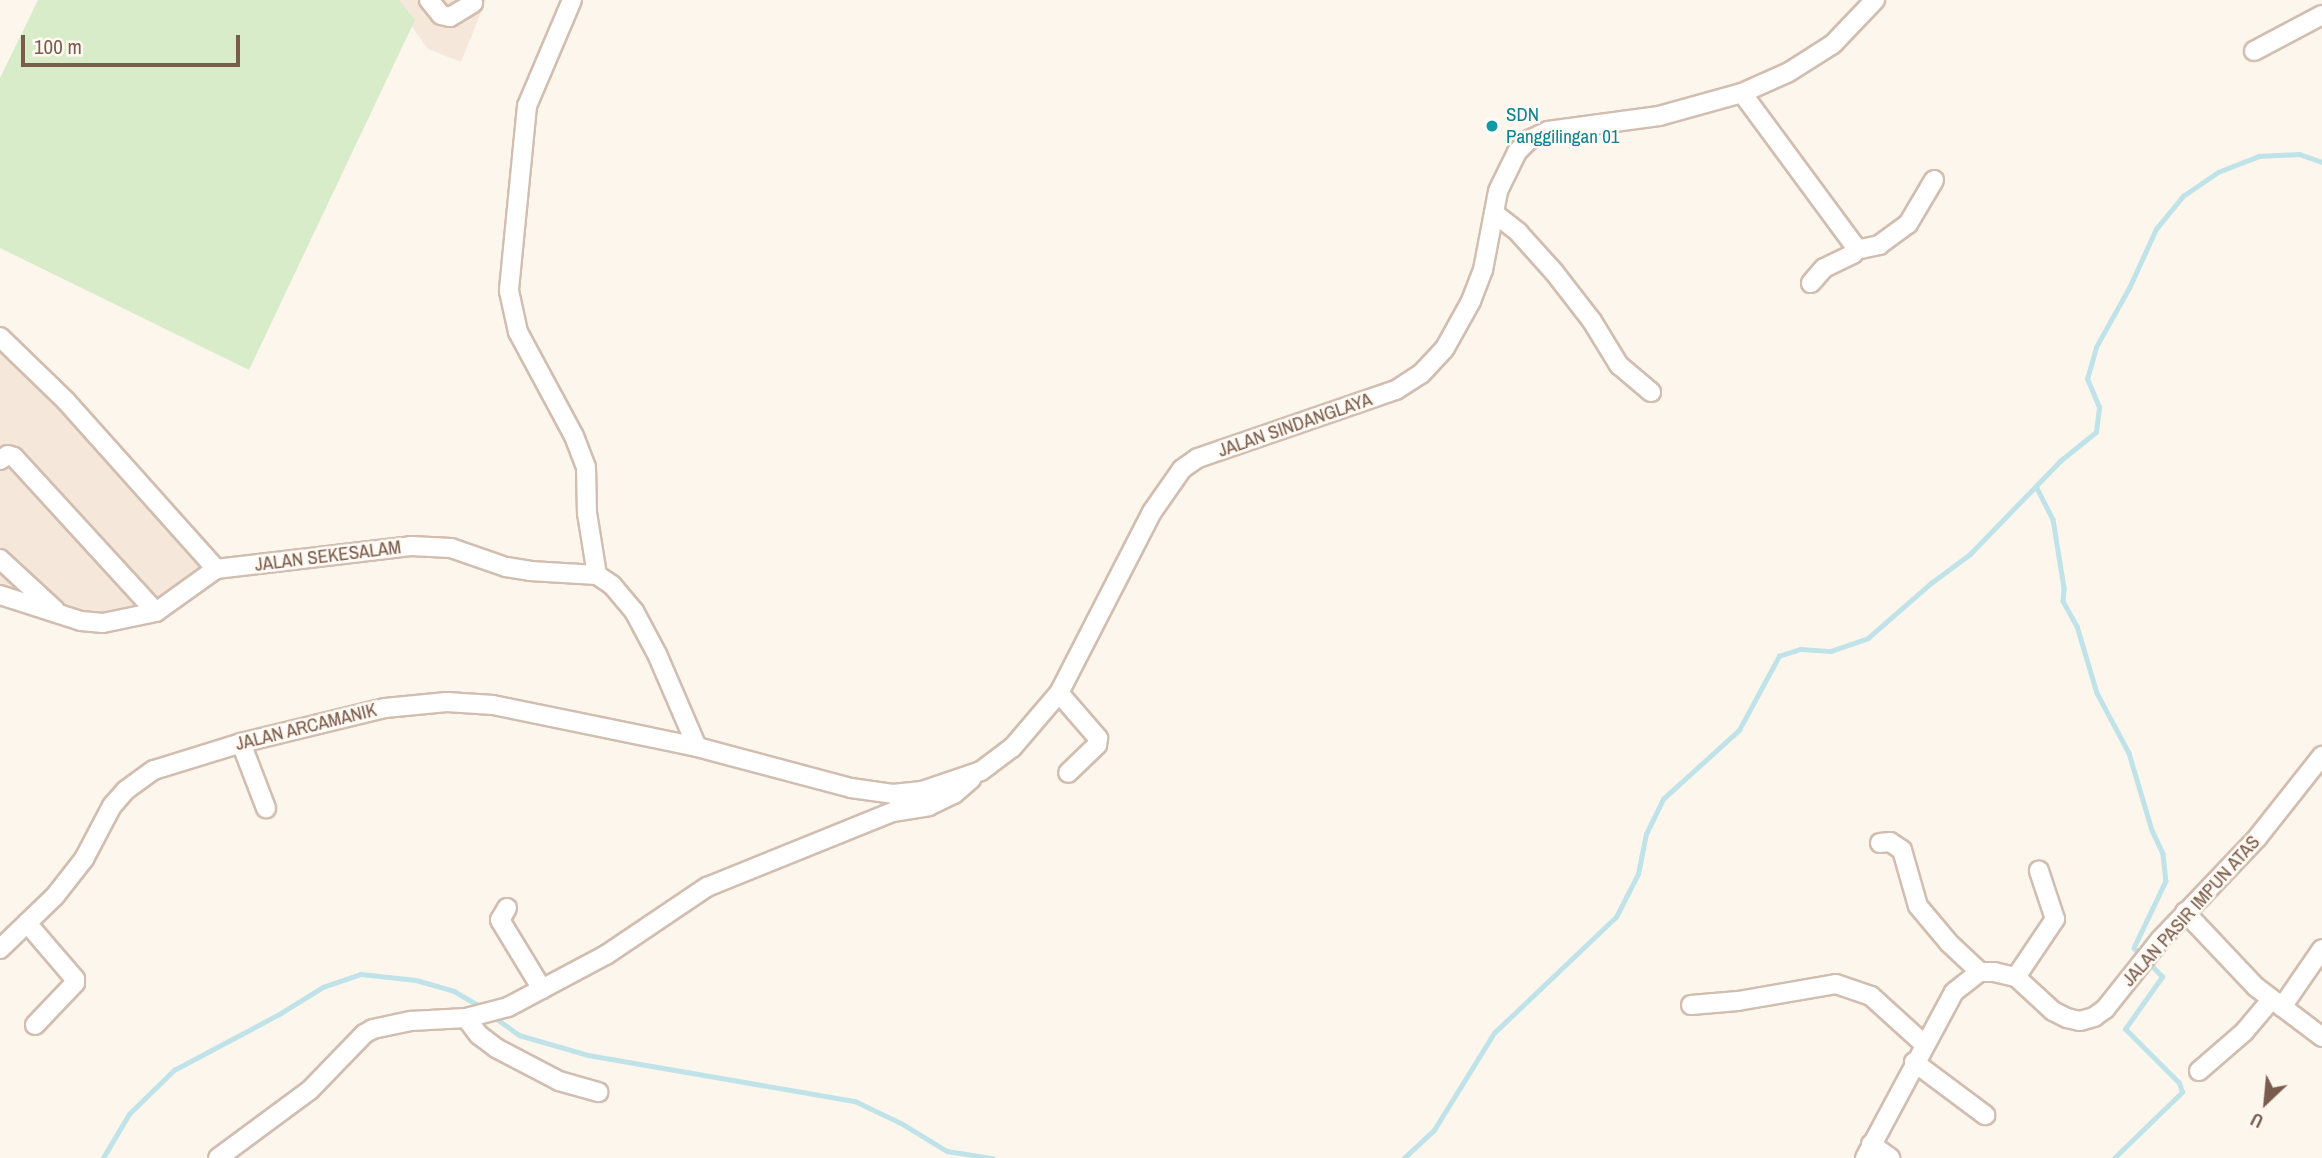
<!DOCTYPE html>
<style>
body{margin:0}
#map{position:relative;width:2322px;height:1158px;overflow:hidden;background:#fdf6ec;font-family:"Archivo Narrow",sans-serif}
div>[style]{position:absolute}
.residential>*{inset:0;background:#f5e8da}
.green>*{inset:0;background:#d8ecc9}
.stream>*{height:4.5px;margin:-2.25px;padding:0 2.25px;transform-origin:2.25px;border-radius:2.25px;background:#bfe3e8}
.roads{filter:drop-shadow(2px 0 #d1beb0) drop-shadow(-2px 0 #d1beb0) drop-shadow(0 2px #d1beb0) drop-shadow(0 -2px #d1beb0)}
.minor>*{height:18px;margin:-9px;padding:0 9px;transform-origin:9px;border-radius:9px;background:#fff}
.dots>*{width:19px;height:19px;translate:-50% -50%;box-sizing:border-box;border:4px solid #fffaf3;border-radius:50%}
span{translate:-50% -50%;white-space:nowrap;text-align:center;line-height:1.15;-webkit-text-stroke:5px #fffaf3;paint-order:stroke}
.culture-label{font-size:19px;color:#0d838f}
.left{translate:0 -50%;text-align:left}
.street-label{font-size:19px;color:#7a5c4d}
.north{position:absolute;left:2231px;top:1067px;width:70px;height:70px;-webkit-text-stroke:5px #fffaf3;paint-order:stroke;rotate:206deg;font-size:19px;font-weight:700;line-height:28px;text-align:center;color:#7a5c4d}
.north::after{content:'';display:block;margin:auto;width:24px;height:32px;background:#7a5c4d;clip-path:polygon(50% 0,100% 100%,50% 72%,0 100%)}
.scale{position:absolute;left:21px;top:35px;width:219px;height:32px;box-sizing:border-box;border:4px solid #7a5c4d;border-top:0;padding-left:9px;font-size:21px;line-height:24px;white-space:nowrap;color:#7a5c4d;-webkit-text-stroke:5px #fffaf3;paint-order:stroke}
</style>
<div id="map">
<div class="residential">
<div style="clip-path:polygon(393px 0,486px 0,461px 62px,428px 49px)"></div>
<div style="clip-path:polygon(0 338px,211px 566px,149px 607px,93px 619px,0 596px)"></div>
</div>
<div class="green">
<div style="clip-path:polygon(38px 0,399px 0,415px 20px,249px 370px,0 248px,0 78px)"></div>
</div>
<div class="stream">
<div style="left:2037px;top:488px;width:35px;rotate:63deg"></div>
<div style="left:2053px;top:519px;width:70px;rotate:80.9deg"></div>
<div style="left:2064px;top:588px;width:13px;rotate:94deg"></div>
<div style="left:2063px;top:601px;width:29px;rotate:61deg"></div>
<div style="left:2077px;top:626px;width:70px;rotate:73.4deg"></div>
<div style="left:2097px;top:693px;width:68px;rotate:61.9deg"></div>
<div style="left:2129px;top:753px;width:80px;rotate:73.4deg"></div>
<div style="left:2152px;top:830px;width:26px;rotate:65deg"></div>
<div style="left:2163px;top:854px;width:27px;rotate:84deg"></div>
<div style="left:2166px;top:881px;width:74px;rotate:115.5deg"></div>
<div style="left:2134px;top:948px;width:11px;rotate:45deg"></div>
<div style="left:493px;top:1016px;width:32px;rotate:36deg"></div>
<div style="left:519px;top:1035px;width:72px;rotate:16.2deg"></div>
<div style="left:588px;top:1055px;width:271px;rotate:9.8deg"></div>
<div style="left:855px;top:1101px;width:51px;rotate:25.6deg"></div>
<div style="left:901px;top:1123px;width:54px;rotate:31.3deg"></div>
<div style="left:947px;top:1151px;width:46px;rotate:8.8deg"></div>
<div style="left:103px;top:1158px;width:51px;rotate:-59.4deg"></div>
<div style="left:129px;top:1114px;width:63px;rotate:-44.4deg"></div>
<div style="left:174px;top:1070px;width:121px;rotate:-28deg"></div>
<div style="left:281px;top:1013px;width:49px;rotate:-31.8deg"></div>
<div style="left:323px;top:987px;width:40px;rotate:-18.9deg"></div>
<div style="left:361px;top:974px;width:55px;rotate:6.2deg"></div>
<div style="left:416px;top:980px;width:40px;rotate:16deg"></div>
<div style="left:454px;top:991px;width:34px;rotate:30deg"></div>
<div style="left:1404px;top:1158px;width:41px;rotate:-43deg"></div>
<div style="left:1434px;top:1130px;width:114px;rotate:-58.3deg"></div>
<div style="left:1494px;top:1033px;width:168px;rotate:-43.6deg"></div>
<div style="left:1616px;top:917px;width:48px;rotate:-62.9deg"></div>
<div style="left:1638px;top:874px;width:41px;rotate:-78.7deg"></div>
<div style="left:1646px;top:834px;width:39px;rotate:-64deg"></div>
<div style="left:1663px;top:799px;width:103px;rotate:-42.2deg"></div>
<div style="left:1739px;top:730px;width:84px;rotate:-61.6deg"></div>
<div style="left:1779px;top:656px;width:23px;rotate:-18deg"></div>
<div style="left:1801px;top:649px;width:30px;rotate:4deg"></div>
<div style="left:1831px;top:651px;width:39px;rotate:-19deg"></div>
<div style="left:1868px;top:638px;width:84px;rotate:-41.1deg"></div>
<div style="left:1931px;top:583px;width:49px;rotate:-36.6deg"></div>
<div style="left:1970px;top:554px;width:129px;rotate:-45.9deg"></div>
<div style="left:2060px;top:461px;width:46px;rotate:-38.9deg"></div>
<div style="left:2096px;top:432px;width:25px;rotate:-83deg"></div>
<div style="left:2099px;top:407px;width:30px;rotate:-113deg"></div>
<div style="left:2087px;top:379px;width:33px;rotate:-74deg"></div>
<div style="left:2096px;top:347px;width:68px;rotate:-60.8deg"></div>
<div style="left:2129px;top:288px;width:65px;rotate:-65.4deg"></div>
<div style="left:2156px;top:229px;width:43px;rotate:-50.7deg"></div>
<div style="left:2183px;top:196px;width:42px;rotate:-34.4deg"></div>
<div style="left:2218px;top:172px;width:44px;rotate:-21.3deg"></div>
<div style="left:2259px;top:156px;width:40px;rotate:-2.9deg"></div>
<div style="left:2299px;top:154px;width:24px;rotate:19deg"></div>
<div style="left:2114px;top:1158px;width:95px;rotate:-44.1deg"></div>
<div style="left:2182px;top:1092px;width:9px;rotate:-108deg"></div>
<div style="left:2179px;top:1083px;width:76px;rotate:-135deg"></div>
<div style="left:2125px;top:1029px;width:64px;rotate:-54.6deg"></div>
<div style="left:2162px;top:977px;width:21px;rotate:-133deg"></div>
</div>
<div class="roads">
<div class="minor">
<div style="left:429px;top:0;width:19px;rotate:51deg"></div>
<div style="left:441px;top:15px;width:9px;rotate:13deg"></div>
<div style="left:450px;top:17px;width:27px;rotate:-31deg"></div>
<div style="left:572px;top:0;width:115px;rotate:113deg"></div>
<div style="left:527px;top:106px;width:186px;rotate:95.6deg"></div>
<div style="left:509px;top:291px;width:42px;rotate:77.6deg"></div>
<div style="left:518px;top:332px;width:118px;rotate:61.7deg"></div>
<div style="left:574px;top:436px;width:33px;rotate:69deg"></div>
<div style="left:586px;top:467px;width:46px;rotate:88.8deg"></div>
<div style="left:587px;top:513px;width:63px;rotate:80.8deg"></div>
<div style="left:2254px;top:51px;width:77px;rotate:-27.9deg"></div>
<div style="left:1742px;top:93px;width:190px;rotate:53.6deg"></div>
<div style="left:1855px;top:246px;width:8px;rotate:104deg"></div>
<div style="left:1853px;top:254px;width:32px;rotate:154deg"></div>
<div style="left:1824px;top:268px;width:20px;rotate:131deg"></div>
<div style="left:1494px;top:213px;width:31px;rotate:38deg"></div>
<div style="left:1518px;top:232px;width:54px;rotate:48deg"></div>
<div style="left:1554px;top:272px;width:62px;rotate:52.2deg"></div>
<div style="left:1592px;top:321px;width:52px;rotate:58.5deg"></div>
<div style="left:1619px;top:365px;width:42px;rotate:40.2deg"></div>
<div style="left:1856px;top:250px;width:24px;rotate:-12deg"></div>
<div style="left:1879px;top:245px;width:36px;rotate:-36deg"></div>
<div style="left:1908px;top:224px;width:51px;rotate:-59.4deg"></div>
<div style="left:0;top:337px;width:92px;rotate:44.1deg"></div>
<div style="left:66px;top:401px;width:225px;rotate:48.2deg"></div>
<div style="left:0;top:460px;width:9px;rotate:-32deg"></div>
<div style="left:8px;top:455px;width:6px;rotate:18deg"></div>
<div style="left:14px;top:457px;width:210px;rotate:47.5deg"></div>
<div style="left:0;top:559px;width:75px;rotate:42.8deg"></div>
<div style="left:0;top:595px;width:85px;rotate:17.8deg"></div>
<div style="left:81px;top:621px;width:22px;rotate:5deg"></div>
<div style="left:103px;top:623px;width:54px;rotate:-11.7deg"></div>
<div style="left:156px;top:612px;width:74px;rotate:-35.6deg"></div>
<div style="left:216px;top:569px;width:196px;rotate:-6.7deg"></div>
<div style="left:411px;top:546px;width:40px;rotate:2.9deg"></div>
<div style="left:451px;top:548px;width:58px;rotate:19.1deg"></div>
<div style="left:506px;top:567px;width:24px;rotate:9deg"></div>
<div style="left:530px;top:571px;width:67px;rotate:3.4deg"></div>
<div style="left:597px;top:575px;width:18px;rotate:34deg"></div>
<div style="left:612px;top:585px;width:34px;rotate:50deg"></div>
<div style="left:634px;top:611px;width:49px;rotate:61.9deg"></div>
<div style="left:657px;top:654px;width:101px;rotate:66.7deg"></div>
<div style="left:1059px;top:693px;width:60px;rotate:49.1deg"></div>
<div style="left:1098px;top:738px;width:7px;rotate:98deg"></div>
<div style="left:1097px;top:745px;width:40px;rotate:136deg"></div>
<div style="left:241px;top:743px;width:70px;rotate:69deg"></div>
<div style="left:1880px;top:843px;width:10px;rotate:-6deg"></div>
<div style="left:1890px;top:842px;width:14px;rotate:34deg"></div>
<div style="left:1902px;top:850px;width:58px;rotate:74.1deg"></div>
<div style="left:1918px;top:906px;width:48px;rotate:50deg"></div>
<div style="left:1949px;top:943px;width:42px;rotate:43.1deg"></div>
<div style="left:507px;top:908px;width:14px;rotate:120deg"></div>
<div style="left:500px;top:920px;width:81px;rotate:58.7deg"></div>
<div style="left:2185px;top:912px;width:103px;rotate:46.6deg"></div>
<div style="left:2256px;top:987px;width:83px;rotate:37.1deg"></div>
<div style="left:27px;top:923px;width:74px;rotate:49.4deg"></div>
<div style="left:75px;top:979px;width:4px;rotate:90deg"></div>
<div style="left:75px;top:983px;width:58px;rotate:133.6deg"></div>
<div style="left:0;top:949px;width:76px;rotate:-43.9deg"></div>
<div style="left:55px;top:896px;width:47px;rotate:-51.9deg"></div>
<div style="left:84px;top:859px;width:60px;rotate:-62.2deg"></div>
<div style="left:112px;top:806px;width:21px;rotate:-49deg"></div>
<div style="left:126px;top:790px;width:34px;rotate:-36deg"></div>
<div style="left:154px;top:770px;width:91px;rotate:-17.2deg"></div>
<div style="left:241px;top:743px;width:148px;rotate:-13.7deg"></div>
<div style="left:385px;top:708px;width:62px;rotate:-5.5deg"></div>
<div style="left:447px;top:702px;width:46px;rotate:3.7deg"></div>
<div style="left:493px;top:705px;width:208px;rotate:11.6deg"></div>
<div style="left:697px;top:747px;width:159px;rotate:14.9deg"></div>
<div style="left:851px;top:788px;width:42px;rotate:8.1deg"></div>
<div style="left:893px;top:794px;width:29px;rotate:-6deg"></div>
<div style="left:922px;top:791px;width:62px;rotate:-18.7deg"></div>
<div style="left:981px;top:771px;width:39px;rotate:-37deg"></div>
<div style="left:1012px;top:748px;width:72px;rotate:-49.5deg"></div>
<div style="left:1059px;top:693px;width:203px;rotate:-62.8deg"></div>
<div style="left:1152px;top:512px;width:52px;rotate:-55.1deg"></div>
<div style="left:1182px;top:469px;width:19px;rotate:-35deg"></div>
<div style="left:1198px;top:458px;width:209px;rotate:-19deg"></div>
<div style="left:1396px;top:390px;width:30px;rotate:-33deg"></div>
<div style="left:1421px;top:374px;width:35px;rotate:-47deg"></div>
<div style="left:1445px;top:348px;width:54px;rotate:-61deg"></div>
<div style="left:1471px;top:301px;width:33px;rotate:-69deg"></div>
<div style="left:1483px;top:270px;width:80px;rotate:-79.2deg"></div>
<div style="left:1498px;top:191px;width:43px;rotate:-64deg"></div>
<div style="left:1517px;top:152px;width:17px;rotate:-45deg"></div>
<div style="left:1529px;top:140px;width:21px;rotate:-25deg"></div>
<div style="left:1548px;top:131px;width:112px;rotate:-7.7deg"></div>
<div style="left:1659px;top:116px;width:86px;rotate:-15.5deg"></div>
<div style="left:1742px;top:93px;width:51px;rotate:-24.1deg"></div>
<div style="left:1789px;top:72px;width:52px;rotate:-32.5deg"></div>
<div style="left:1833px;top:44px;width:61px;rotate:-46.3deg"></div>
<div style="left:2016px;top:977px;width:70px;rotate:-56.1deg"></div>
<div style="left:2055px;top:919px;width:51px;rotate:-108.4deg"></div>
<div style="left:1691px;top:1005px;width:47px;rotate:-4.9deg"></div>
<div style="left:1738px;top:1001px;width:99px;rotate:-9.8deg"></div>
<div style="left:1836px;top:984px;width:37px;rotate:19deg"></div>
<div style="left:1871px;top:996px;width:72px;rotate:42.2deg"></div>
<div style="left:2282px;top:1007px;width:70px;rotate:-55.4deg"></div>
<div style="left:466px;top:1018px;width:21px;rotate:53deg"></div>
<div style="left:479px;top:1035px;width:21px;rotate:37deg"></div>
<div style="left:496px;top:1048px;width:71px;rotate:27.6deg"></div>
<div style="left:559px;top:1081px;width:41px;rotate:15.8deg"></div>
<div style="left:1914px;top:1062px;width:89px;rotate:36.7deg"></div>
<div style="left:2199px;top:1071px;width:60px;rotate:-40.9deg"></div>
<div style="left:2244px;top:1032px;width:42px;rotate:-49.8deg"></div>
<div style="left:1871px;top:1144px;width:24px;rotate:36deg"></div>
<div style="left:218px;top:1158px;width:114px;rotate:-36.5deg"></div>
<div style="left:310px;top:1090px;width:78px;rotate:-46deg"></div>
<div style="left:364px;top:1034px;width:10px;rotate:-29deg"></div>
<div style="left:373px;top:1029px;width:39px;rotate:-12deg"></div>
<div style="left:411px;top:1021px;width:55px;rotate:-3.1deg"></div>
<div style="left:466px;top:1018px;width:43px;rotate:-14.7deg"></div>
<div style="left:508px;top:1007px;width:111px;rotate:-28deg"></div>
<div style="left:606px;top:955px;width:122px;rotate:-34deg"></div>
<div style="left:707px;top:887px;width:201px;rotate:-22deg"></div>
<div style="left:893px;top:812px;width:36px;rotate:-9deg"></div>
<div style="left:929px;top:806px;width:28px;rotate:-26deg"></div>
<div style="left:954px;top:794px;width:23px;rotate:-41deg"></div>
<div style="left:1865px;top:1158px;width:188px;rotate:-61.8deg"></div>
<div style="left:1954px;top:992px;width:33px;rotate:-38deg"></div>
<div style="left:1980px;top:972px;width:14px"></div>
<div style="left:1994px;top:972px;width:23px;rotate:13deg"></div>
<div style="left:2016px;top:977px;width:50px;rotate:42.6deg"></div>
<div style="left:2053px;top:1011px;width:16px;rotate:27deg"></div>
<div style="left:2067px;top:1018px;width:13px;rotate:13deg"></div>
<div style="left:2080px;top:1021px;width:15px;rotate:-16deg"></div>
<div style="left:2094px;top:1017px;width:14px;rotate:-36deg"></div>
<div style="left:2105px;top:1009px;width:88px;rotate:-51.4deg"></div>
<div style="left:2160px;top:940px;width:141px;rotate:-46.4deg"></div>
<div style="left:2257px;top:838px;width:105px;rotate:-51.6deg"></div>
</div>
</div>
<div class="dots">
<div style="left:1492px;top:126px;background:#0f9aa8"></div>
</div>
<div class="culture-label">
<span class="left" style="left:1506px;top:126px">SDN<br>Panggilingan 01</span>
</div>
<div class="street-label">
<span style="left:1295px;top:425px;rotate:-19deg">JALAN SINDANGLAYA</span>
<span style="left:328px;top:556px;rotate:-7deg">JALAN SEKESALAM</span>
<span style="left:306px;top:727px;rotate:-14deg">JALAN ARCAMANIK</span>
<span style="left:2191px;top:911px;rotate:-48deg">JALAN PASIR IMPUN ATAS</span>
</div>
<div class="north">U</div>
<div class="scale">100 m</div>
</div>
